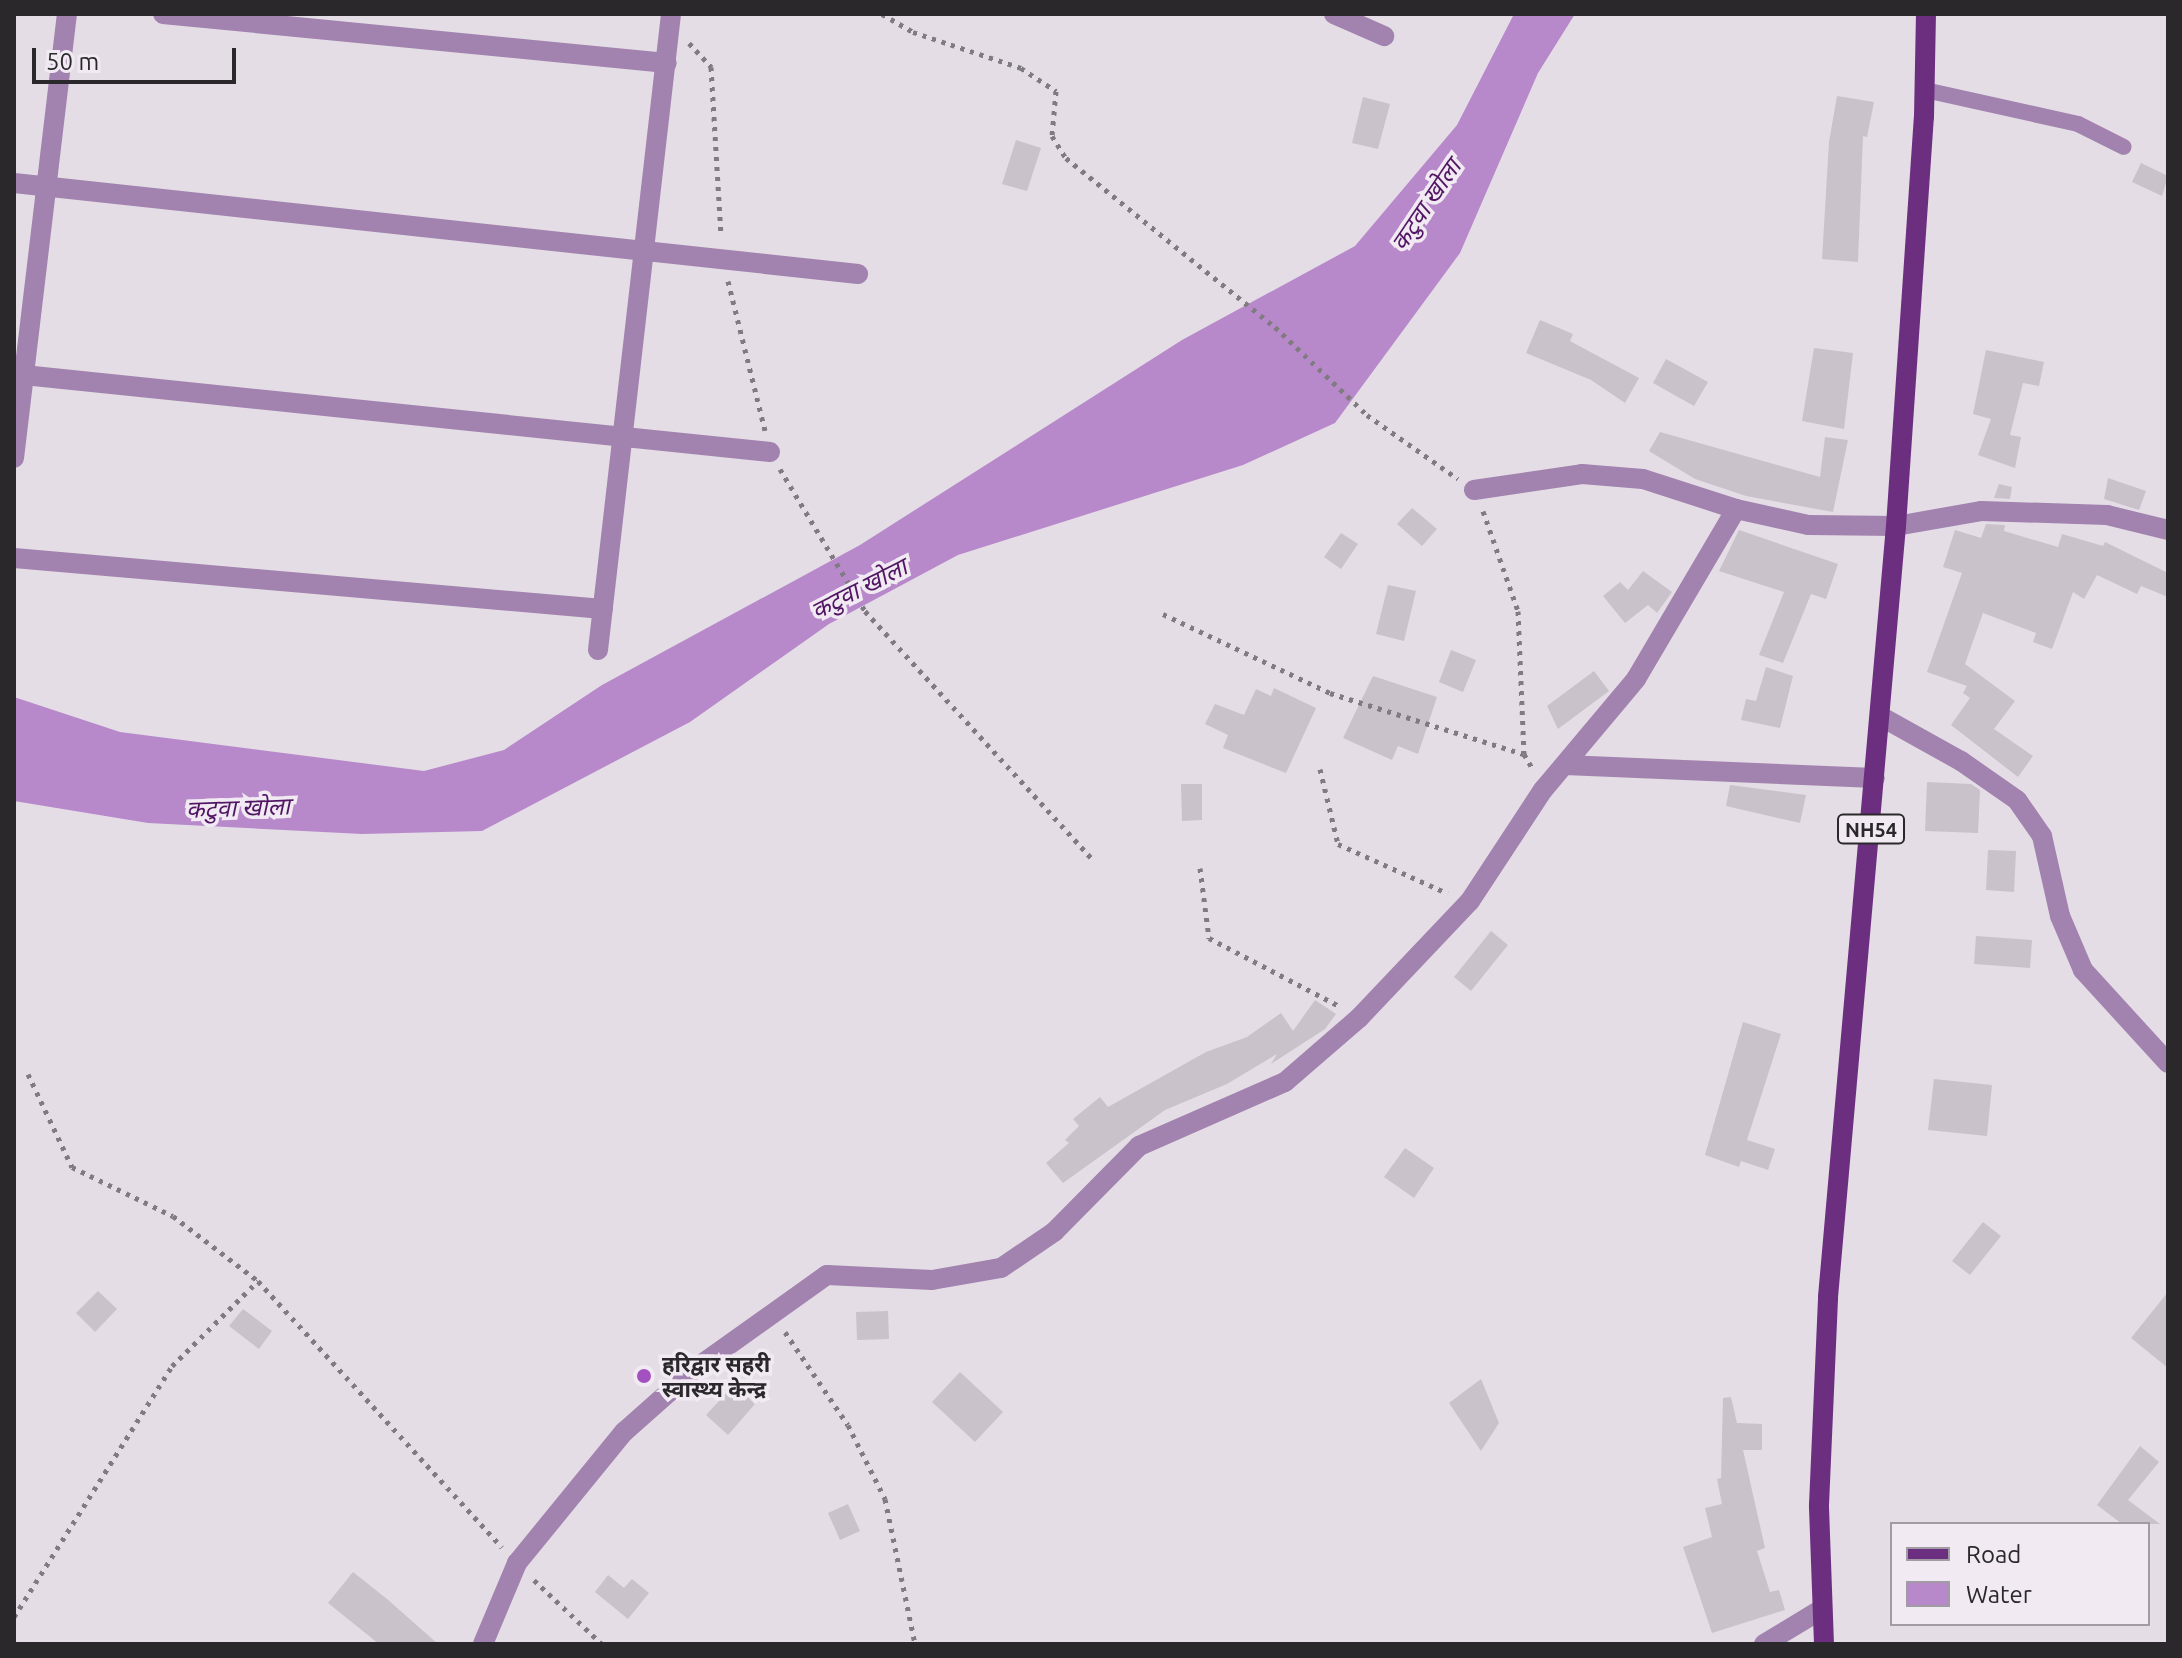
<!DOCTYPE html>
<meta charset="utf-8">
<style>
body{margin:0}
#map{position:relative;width:2182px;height:1658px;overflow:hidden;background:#e4dde6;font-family:Ubuntu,"Noto Sans Devanagari",sans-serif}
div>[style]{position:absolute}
.water>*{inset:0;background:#b889ca}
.building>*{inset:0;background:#c9c2cb}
.path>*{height:5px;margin-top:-2.5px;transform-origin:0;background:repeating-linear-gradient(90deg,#7f7b80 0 4px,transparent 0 10px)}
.lane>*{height:16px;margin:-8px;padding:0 8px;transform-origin:8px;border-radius:8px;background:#a282ae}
.street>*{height:20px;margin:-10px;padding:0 10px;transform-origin:10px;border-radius:10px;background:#a282ae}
.primary>*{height:20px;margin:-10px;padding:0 10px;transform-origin:10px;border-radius:10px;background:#6c2f80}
.dots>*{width:22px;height:22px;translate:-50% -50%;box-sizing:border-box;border:4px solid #f1eaf3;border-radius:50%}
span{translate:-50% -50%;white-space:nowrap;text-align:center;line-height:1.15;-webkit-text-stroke:7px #f1eaf3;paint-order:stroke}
.shield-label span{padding:2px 6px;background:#f1eaf3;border:2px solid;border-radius:6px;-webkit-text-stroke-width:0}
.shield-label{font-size:20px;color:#2a282b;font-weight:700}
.poi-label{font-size:22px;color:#2a282b;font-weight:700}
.left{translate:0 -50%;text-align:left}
.water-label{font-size:24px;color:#511663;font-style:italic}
.frame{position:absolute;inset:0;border:16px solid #2a282b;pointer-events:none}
.legend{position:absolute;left:1890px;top:1522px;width:260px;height:104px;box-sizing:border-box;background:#f1eaf3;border:2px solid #a19ca3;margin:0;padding:10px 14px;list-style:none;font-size:24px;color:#2a282b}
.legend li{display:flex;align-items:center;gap:16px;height:40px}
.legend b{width:40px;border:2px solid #a19ca3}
.scale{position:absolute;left:32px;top:48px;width:204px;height:36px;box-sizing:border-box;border:4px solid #2a282b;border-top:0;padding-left:10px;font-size:24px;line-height:28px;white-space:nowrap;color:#2a282b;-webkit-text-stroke:6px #f1eaf3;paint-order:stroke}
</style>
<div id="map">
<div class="water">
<div style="clip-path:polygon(1514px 14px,1575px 14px,1538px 73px,1460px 253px,1335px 423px,1243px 465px,958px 555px,829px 624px,690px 722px,482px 831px,362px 834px,148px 823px,14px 801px,14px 697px,120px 732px,424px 771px,504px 750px,602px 685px,860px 545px,1182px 340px,1355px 246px,1457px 125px)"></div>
</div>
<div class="building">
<div style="clip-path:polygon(1837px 96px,1874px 102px,1867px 137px,1863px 136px,1858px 262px,1822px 259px,1829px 142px)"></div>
<div style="clip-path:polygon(1363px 97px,1390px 104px,1378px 149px,1352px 143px)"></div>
<div style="clip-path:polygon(1016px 140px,1041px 148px,1027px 191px,1002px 184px)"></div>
<div style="clip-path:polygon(2141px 163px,2168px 176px,2162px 196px,2132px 182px)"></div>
<div style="clip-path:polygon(1540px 320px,1573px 334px,1570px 341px,1639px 378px,1625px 403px,1591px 380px,1526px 353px)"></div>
<div style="clip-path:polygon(1814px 348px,1853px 353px,1844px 429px,1802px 421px)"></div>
<div style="clip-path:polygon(1986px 350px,2044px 362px,2039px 386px,2023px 383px,2010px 435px,2021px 437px,2015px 468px,1978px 455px,1991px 419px,1973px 414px)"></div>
<div style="clip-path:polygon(1666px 359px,1708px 382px,1694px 406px,1653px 383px)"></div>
<div style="clip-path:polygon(1660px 432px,1820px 477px,1825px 437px,1848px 440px,1833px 512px,1746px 496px,1695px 479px,1649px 451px)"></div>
<div style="clip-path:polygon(2108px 478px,2146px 491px,2139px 510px,2104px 499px)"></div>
<div style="clip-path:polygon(1999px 484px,2012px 487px,2010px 499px,1994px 498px)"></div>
<div style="clip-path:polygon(1412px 508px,1437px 529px,1422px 546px,1397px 524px)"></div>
<div style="clip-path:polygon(1986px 524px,2005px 525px,2004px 531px,2058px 547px,2062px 534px,2103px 546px,2105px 542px,2168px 573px,2168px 597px,2141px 586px,2137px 594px,2097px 575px,2084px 599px,2073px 592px,2052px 649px,2033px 642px,2036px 633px,1983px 613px,1965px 664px,2015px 701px,1994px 729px,2033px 756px,2018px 777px,1951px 725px,1970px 698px,1963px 693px,1967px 686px,1927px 672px,1962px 573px,1943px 567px,1955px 530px,1981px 538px)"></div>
<div style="clip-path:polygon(1739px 530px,1838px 564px,1826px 599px,1811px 594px,1783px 663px,1759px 655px,1784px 592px,1719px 571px)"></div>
<div style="clip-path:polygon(1341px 533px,1358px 544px,1341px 569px,1324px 557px)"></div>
<div style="clip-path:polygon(1643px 571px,1672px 592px,1657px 613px,1648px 605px,1625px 623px,1603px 596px,1620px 582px,1628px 590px)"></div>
<div style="clip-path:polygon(1388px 585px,1416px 591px,1404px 641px,1376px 634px)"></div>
<div style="clip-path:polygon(1451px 650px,1476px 660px,1463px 692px,1439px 682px)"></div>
<div style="clip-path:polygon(1766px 667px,1793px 676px,1780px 728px,1741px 720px,1746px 699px,1756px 701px)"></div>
<div style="clip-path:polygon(1594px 671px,1609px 691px,1558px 729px,1547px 706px)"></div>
<div style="clip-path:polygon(1373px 676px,1437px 697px,1418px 754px,1398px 746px,1392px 760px,1343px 738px)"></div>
<div style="clip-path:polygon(1274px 688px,1316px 708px,1286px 773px,1223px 748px,1228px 735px,1205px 724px,1215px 704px,1244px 715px,1256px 689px,1271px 696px)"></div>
<div style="clip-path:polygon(1927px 782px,1971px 784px,1980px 790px,1978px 833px,1925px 831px)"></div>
<div style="clip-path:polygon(1181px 784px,1202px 784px,1202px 820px,1182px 821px)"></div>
<div style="clip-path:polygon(1730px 785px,1806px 795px,1800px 823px,1726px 806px)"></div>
<div style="clip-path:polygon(1988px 850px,2016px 851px,2014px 892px,1986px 890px)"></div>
<div style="clip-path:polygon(1491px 931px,1508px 945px,1471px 991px,1454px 977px)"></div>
<div style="clip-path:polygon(1976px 936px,2032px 940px,2030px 968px,1974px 964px)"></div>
<div style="clip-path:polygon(1315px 1000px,1336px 1014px,1325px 1029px,1271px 1064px,1277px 1054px,1227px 1084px,1165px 1110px,1063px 1183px,1046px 1163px,1069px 1143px,1065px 1140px,1079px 1126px,1073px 1119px,1100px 1097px,1108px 1107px,1206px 1052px,1247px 1037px,1281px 1013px,1293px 1031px)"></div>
<div style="clip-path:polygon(1743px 1022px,1781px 1034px,1747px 1140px,1775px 1149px,1768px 1170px,1741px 1161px,1739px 1167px,1705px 1155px)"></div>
<div style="clip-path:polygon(1934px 1079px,1992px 1085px,1987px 1136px,1928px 1130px)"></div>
<div style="clip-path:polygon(1405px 1148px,1434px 1168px,1414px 1198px,1384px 1177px)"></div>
<div style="clip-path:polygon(1983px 1222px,2001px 1236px,1970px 1275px,1952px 1261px)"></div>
<div style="clip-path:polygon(98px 1291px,117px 1309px,95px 1332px,76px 1313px)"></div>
<div style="clip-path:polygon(2168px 1292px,2168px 1368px,2131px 1338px)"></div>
<div style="clip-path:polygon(243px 1309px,272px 1331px,259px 1349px,229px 1326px)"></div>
<div style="clip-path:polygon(888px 1311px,889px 1339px,857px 1340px,856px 1312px)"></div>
<div style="clip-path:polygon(960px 1372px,1003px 1412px,975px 1442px,932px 1402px)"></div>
<div style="clip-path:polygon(1481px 1379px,1499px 1423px,1481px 1451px,1449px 1403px)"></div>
<div style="clip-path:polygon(734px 1385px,755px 1404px,728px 1435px,706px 1415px)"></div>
<div style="clip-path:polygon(1731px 1397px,1737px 1423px,1762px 1424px,1762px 1450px,1743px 1450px,1765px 1548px,1757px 1551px,1770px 1592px,1779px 1590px,1785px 1610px,1712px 1633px,1683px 1547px,1712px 1537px,1705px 1508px,1722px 1504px,1717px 1479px,1721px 1478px,1723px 1398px)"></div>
<div style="clip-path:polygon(2140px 1446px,2159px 1462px,2128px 1500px,2160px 1524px,2122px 1524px,2097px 1505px)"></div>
<div style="clip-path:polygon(848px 1504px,860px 1531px,840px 1540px,828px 1513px)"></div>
<div style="clip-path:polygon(353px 1572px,387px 1599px,438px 1644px,379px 1644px,328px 1603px)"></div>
<div style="clip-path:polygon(608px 1575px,624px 1588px,632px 1579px,649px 1593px,628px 1619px,595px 1592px)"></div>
</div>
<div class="path">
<div style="left:882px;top:14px;width:36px;rotate:30deg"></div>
<div style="left:913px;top:32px;width:114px;rotate:18.4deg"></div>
<div style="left:1021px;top:68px;width:42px;rotate:33.3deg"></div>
<div style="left:1056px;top:91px;width:45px;rotate:95.1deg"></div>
<div style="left:1052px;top:136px;width:26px;rotate:58deg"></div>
<div style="left:1066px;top:158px;width:269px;rotate:39deg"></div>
<div style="left:1275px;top:327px;width:127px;rotate:43.7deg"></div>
<div style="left:1367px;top:415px;width:111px;rotate:35.1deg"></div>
<div style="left:689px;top:43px;width:33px;rotate:47deg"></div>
<div style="left:711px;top:67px;width:169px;rotate:86.6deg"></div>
<div style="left:728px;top:281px;width:154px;rotate:76.1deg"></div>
<div style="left:780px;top:469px;width:165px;rotate:59.1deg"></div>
<div style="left:865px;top:611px;width:338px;rotate:47.5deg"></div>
<div style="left:1483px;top:511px;width:106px;rotate:70.7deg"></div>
<div style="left:1518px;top:611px;width:143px;rotate:87.6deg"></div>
<div style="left:1524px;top:754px;width:16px;rotate:60deg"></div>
<div style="left:1163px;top:614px;width:185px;rotate:25.3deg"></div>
<div style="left:1330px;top:693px;width:203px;rotate:17.5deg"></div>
<div style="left:1320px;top:769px;width:77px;rotate:76.5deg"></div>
<div style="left:1338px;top:844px;width:120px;rotate:24.2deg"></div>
<div style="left:1200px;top:868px;width:71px;rotate:82.7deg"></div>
<div style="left:1209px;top:938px;width:149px;rotate:27.6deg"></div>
<div style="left:28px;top:1074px;width:103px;rotate:64.7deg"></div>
<div style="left:72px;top:1167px;width:112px;rotate:25.9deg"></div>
<div style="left:173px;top:1216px;width:107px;rotate:37.4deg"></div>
<div style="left:258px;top:1281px;width:361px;rotate:47.5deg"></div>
<div style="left:785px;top:1332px;width:112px;rotate:55.9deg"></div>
<div style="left:848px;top:1425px;width:83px;rotate:63.4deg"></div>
<div style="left:885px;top:1499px;width:148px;rotate:78.3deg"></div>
<div style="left:534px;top:1580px;width:93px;rotate:43.3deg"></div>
<div style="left:14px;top:1617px;width:297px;rotate:-57.8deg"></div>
<div style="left:172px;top:1366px;width:121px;rotate:-44.7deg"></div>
</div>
<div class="lane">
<div style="left:1925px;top:90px;width:157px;rotate:12.5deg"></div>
<div style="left:2078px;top:124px;width:51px;rotate:26.6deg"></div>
</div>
<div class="street">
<div style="left:163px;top:14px;width:506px;rotate:5.55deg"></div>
<div style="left:1334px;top:14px;width:55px;rotate:23.7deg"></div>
<div style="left:14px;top:183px;width:849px;rotate:6.15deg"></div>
<div style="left:14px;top:374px;width:760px;rotate:5.89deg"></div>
<div style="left:14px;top:458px;width:447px;rotate:-83.2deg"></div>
<div style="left:1474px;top:490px;width:109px;rotate:-8.4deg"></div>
<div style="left:1582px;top:474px;width:61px;rotate:4.7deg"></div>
<div style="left:1643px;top:479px;width:98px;rotate:17.9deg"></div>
<div style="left:14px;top:558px;width:591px;rotate:4.95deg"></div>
<div style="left:598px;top:650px;width:640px;rotate:-83.45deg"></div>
<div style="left:1880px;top:716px;width:93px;rotate:29.1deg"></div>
<div style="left:1961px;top:761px;width:68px;rotate:34.9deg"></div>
<div style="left:2017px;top:800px;width:44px;rotate:55.2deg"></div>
<div style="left:2042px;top:836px;width:82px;rotate:77.3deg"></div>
<div style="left:2060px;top:916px;width:59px;rotate:66.9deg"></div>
<div style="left:2083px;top:970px;width:126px;rotate:47.6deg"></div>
<div style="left:1565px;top:765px;width:310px;rotate:2.4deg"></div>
<div style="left:483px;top:1644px;width:88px;rotate:-67.2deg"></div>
<div style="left:517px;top:1563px;width:169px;rotate:-50.8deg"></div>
<div style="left:624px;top:1432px;width:95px;rotate:-41.6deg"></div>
<div style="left:695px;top:1369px;width:162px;rotate:-35.5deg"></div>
<div style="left:827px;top:1275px;width:105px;rotate:2.7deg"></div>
<div style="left:932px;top:1280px;width:70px;rotate:-9.9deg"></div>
<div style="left:1001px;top:1268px;width:64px;rotate:-34.2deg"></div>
<div style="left:1054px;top:1232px;width:121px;rotate:-45.3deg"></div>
<div style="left:1139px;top:1146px;width:159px;rotate:-23.7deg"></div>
<div style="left:1285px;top:1082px;width:98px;rotate:-40.9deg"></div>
<div style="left:1359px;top:1018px;width:161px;rotate:-46.5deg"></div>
<div style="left:1470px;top:901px;width:133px;rotate:-56.7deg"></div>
<div style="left:1543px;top:790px;width:145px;rotate:-50deg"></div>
<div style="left:1636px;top:679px;width:197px;rotate:-59.5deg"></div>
<div style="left:1736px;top:509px;width:74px;rotate:12.5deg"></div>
<div style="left:1808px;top:525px;width:88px;rotate:0.7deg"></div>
<div style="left:1896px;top:526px;width:86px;rotate:-10deg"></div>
<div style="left:1981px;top:511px;width:126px;rotate:1.8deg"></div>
<div style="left:2107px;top:515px;width:63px;rotate:13.8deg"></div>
<div style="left:1764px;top:1644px;width:68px;rotate:-31.1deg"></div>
</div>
<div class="primary">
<div style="left:1824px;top:1644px;width:139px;rotate:-92.1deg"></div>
<div style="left:1819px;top:1505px;width:208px;rotate:-87.5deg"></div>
<div style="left:1828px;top:1297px;width:774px;rotate:-84.96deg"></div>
<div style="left:1896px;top:526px;width:410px;rotate:-86.1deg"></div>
<div style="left:1924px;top:117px;width:103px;rotate:-88.9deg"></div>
</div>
<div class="dots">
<div style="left:644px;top:1376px;background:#a451c0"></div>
</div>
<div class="shield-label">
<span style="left:1871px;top:829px">NH54</span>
</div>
<div class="poi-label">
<span class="left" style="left:662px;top:1376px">हरिद्वार सहरी<br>स्वास्थ्य केन्द्र</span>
</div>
<div class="water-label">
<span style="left:1426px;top:205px;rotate:-56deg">कटुवा खोला</span>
<span style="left:859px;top:589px;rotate:-27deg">कटुवा खोला</span>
<span style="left:238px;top:808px;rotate:-2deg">कटुवा खोला</span>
</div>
<div class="frame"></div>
<ul class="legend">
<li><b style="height:10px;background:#6c2f80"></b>Road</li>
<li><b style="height:22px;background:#b889ca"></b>Water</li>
</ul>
<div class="scale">50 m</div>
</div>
